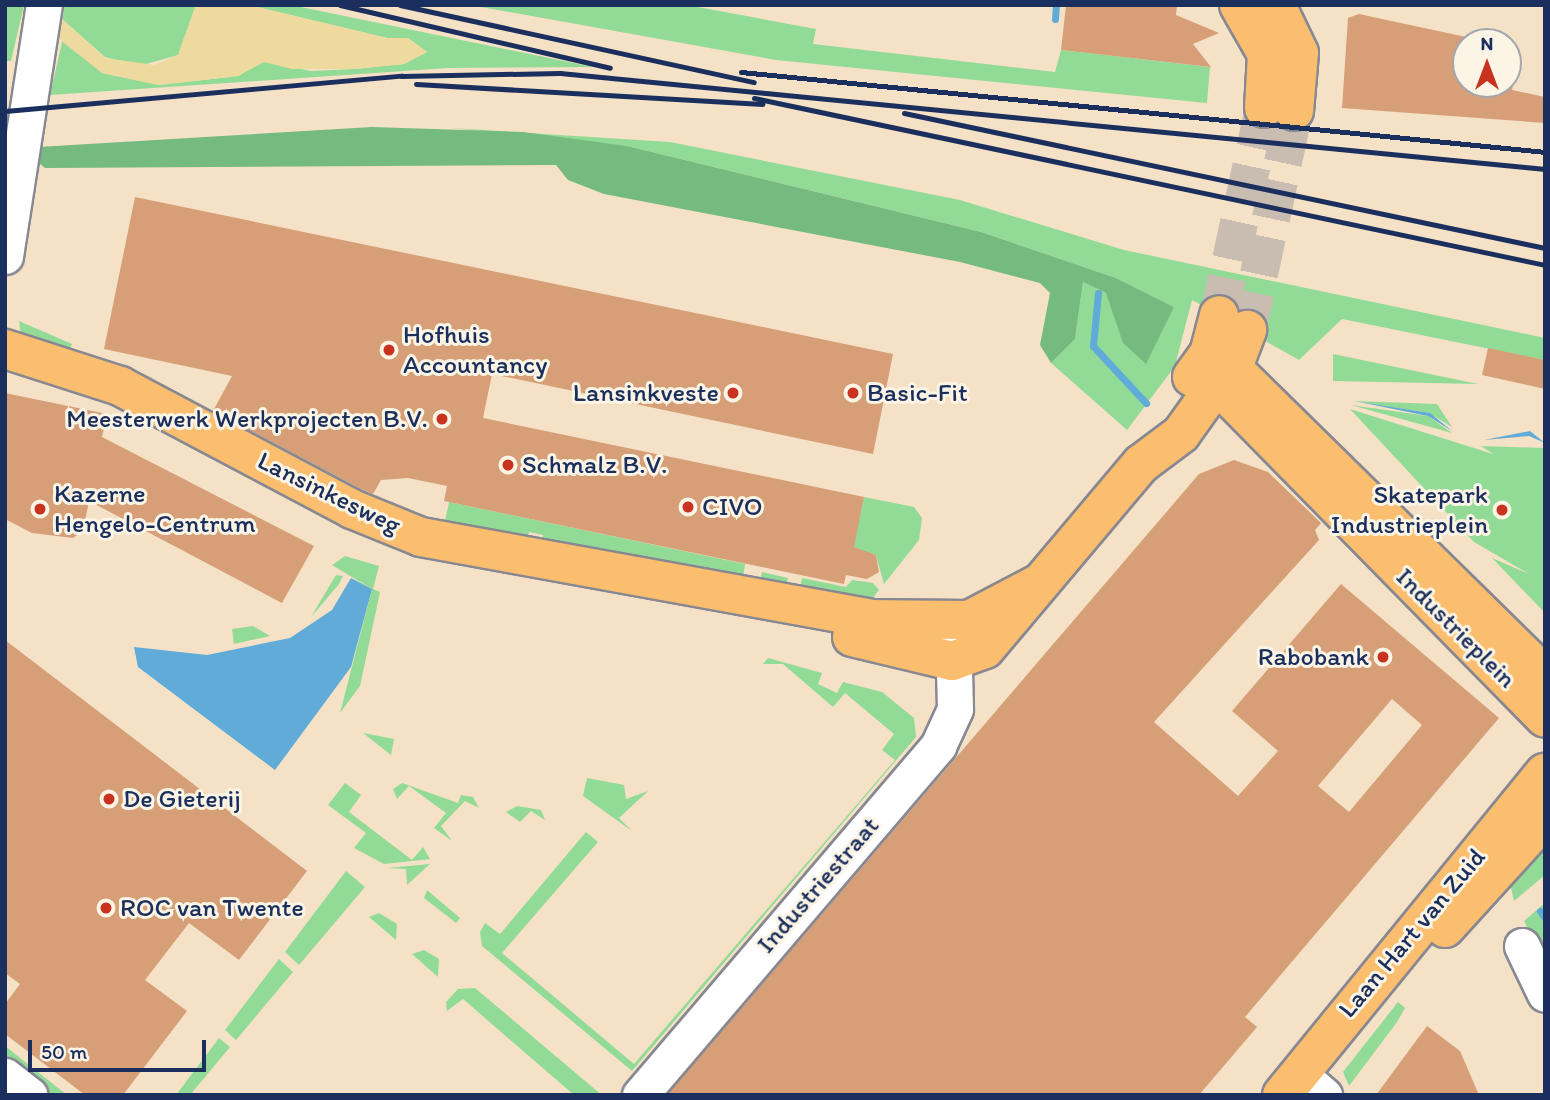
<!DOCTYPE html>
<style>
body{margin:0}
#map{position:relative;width:1550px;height:1100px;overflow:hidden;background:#f5e1c6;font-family:Itim,sans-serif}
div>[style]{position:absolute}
.green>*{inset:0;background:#92db96}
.forest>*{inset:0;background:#75bb7f}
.sand>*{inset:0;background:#eeda9e}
.water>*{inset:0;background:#60abd8}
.stream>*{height:7px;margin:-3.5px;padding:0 3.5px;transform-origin:3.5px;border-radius:3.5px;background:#60abd8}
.building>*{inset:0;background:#d69f78}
.major-tunnel>*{height:38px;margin-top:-19px;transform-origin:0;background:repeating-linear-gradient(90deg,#c9bdb1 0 38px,transparent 0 57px)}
.roads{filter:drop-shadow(2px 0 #888892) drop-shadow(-2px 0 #888892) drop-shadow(0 2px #888892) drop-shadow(0 -2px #888892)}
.minor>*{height:35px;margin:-17.5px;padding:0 17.5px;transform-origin:17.5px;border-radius:17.5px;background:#fff}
.major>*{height:38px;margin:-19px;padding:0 19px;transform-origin:19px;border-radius:19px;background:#fbbd6e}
.rail>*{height:5px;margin:-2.5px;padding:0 2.5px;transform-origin:2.5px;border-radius:2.5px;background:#1b2f5e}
.dots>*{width:19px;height:19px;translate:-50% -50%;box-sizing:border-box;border:4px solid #fcf5e5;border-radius:50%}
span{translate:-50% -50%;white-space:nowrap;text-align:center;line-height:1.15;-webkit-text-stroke:6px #fcf5e5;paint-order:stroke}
.poi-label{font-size:26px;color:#1b2f5e}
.left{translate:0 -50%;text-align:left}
.right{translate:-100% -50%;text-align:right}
.street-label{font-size:26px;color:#1b2f5e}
.frame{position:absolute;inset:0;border:7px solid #1b2f5e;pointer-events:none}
.north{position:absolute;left:1452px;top:28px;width:70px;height:70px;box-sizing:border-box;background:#fcf5e5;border:2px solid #a2a6af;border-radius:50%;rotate:0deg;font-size:19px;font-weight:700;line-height:28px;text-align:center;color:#1b2f5e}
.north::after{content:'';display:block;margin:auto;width:24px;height:32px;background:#c8321e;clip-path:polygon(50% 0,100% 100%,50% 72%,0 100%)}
.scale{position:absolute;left:28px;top:1040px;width:178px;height:32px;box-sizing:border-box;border:4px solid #1b2f5e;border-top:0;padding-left:9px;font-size:21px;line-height:24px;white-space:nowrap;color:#1b2f5e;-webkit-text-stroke:5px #fcf5e5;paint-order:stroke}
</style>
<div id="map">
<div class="green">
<div style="clip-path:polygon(5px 5px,24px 5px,11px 61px,5px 61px)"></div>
<div style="clip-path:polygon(65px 5px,196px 5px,178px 55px,139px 66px,105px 57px,62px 19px)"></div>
<div style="clip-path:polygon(249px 5px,291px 5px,593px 67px,448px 68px,50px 95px,63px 38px,102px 73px,159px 85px,238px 76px,264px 61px,311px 71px,354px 69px,404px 64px,427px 52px,408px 38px,387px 38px)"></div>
<div style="clip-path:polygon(470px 5px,687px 5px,816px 29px,813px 44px,1055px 72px,1061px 50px,1210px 67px,1207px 103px,776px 60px)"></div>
<div style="clip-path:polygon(451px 128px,670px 142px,960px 200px,1124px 250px,1545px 338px,1545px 360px,1342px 319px,1299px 360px,1192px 300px,1175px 366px,1127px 430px,1051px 363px,1075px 339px,1083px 282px,1106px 293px,1116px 309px,1174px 307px,1116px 278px,981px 232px,627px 146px)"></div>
<div style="clip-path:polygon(19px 321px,72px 344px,69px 351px,21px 335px)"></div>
<div style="clip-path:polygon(1333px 354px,1478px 384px,1333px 381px)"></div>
<div style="clip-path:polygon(1354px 401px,1437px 404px,1452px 427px,1429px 413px)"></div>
<div style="clip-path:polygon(1351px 405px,1428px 416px,1452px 433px)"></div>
<div style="clip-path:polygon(1350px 409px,1493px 454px,1481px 446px,1545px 448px,1545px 613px,1492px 558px,1529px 574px,1474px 542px)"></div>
<div style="clip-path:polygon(864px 497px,914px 507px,922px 518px,919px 540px,884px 584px,876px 555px,853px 549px)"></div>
<div style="clip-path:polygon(449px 502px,745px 564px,743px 579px,543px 541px,543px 535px,529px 532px,527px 538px,445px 521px)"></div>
<div style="clip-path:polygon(345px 556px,379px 566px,373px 589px,380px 592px,360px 686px,340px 713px,372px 589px,332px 565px)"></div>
<div style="clip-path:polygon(762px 572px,788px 578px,786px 588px,759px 584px)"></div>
<div style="clip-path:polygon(336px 575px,343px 576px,339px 584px,311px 617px)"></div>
<div style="clip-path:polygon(802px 578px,846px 587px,852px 580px,873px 583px,879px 590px,867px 606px,799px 593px)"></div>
<div style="clip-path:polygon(253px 626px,270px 636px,234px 644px,232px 629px)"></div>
<div style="clip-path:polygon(768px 658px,822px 673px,818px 684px,837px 693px,843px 682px,882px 692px,914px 718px,916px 737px,632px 1071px,482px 946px,480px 932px,485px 923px,500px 934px,586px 832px,598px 842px,502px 953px,634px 1064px,895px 760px,882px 750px,894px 734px,845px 693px,833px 707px,783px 664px,763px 664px)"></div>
<div style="clip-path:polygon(363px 733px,394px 739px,391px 755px)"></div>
<div style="clip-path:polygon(587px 778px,624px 785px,626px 799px,648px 791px,619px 818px,632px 831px,583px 796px)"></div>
<div style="clip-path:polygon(345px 783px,361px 795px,349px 812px,412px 860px,423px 847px,430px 859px,384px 864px,354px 848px,366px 833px,328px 805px)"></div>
<div style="clip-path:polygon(402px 783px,458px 803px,461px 795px,473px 797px,479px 808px,465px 801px,441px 826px,452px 841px,434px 828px,446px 813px,409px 786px,397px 799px,393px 789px)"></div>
<div style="clip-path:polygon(517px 806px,541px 810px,545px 820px,531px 811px,520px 822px,506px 812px)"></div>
<div style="clip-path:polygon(1545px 844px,1545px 875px,1514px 901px,1510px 883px)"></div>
<div style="clip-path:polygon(430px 864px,407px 885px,406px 869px,387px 868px)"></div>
<div style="clip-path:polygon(346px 871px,365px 887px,299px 965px,285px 952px)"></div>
<div style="clip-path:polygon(427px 890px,460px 918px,456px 923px,424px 898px)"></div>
<div style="clip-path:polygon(1545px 903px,1545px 962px,1524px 921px)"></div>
<div style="clip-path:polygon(379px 913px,397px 924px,396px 940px,369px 917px)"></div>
<div style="clip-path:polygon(424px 950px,439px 959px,438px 977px,412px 954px)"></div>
<div style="clip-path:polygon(279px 959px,293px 972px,236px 1040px,225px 1030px)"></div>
<div style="clip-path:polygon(475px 988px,597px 1091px,601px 1095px,574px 1095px,463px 999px,447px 1011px,446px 1002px,458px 989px)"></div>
<div style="clip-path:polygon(1398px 1002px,1405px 1008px,1397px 1022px,1349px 1086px,1343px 1072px)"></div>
<div style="clip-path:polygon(219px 1038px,230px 1047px,190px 1095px,176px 1095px)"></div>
<div style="clip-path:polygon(5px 1046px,67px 1095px,45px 1095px,5px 1061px)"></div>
</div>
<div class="forest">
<div style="clip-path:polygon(372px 127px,523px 132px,627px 146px,981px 232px,1116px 278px,1174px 307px,1146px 364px,1123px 343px,1106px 293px,1083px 282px,1075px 339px,1051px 363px,1040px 345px,1050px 293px,1040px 283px,960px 262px,604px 194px,568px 180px,556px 165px,45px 168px,35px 160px,38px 147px)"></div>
</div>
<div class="sand">
<div style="clip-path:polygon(196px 5px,249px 5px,387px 38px,408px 38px,427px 52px,404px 64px,354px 69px,292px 69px,264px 62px,238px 76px,159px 85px,102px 73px,59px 39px,62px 19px,105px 58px,154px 65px,178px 55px)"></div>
</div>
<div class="water">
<div style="clip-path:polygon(1354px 401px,1430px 413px,1452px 431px,1428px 416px)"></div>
<div style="clip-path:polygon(1530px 431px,1545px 443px,1529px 436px,1484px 440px)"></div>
<div style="clip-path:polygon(351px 578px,372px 589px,351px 667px,275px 770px,138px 667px,134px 647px,207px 655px,290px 638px,332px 610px)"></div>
</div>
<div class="stream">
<div style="left:1055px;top:19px;width:14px;rotate:-86deg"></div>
<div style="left:1098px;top:293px;width:53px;rotate:95.4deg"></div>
<div style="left:1093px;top:346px;width:78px;rotate:47.1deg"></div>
<div style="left:1540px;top:911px;width:9px;rotate:54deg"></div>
</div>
<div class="building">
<div style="clip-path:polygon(1066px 5px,1177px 5px,1176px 15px,1219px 33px,1193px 44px,1211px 67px,1061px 50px)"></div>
<div style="clip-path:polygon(1359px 14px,1466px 37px,1466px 84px,1513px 84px,1512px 90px,1545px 97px,1545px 123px,1342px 108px,1348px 18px)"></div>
<div style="clip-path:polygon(135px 197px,893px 354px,873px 454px,492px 374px,483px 418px,864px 497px,854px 547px,876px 555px,879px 572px,867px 579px,846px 575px,844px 584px,444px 501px,447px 486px,408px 478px,381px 480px,373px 494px,361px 489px,213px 411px,232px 376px,104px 349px)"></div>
<div style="clip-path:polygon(1488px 348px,1545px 360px,1545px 389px,1482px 375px)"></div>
<div style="clip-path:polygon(5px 393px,107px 414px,102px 437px,314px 546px,282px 603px,89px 501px,83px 531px,73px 538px,32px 533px,5px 519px)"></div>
<div style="clip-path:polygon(evenodd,1234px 460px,1268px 472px,1321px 523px,1315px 530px,1319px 540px,1154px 722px,1238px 796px,1278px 751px,1232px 711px,1341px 584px,1499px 718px,1245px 1017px,1257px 1027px,1199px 1095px,667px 1095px,1199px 474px,1234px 460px,1392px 699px,1422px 725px,1349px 812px,1318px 786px,1392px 699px)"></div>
<div style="clip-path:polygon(5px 640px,307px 871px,239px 960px,189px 923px,145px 980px,187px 1011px,123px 1095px,85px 1095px,5px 1034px,5px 1004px,20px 984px,5px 973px)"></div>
<div style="clip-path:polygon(1427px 1026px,1460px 1051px,1479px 1095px,1376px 1095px)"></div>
</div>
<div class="major-tunnel">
<div style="left:1219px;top:315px;width:212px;rotate:-77.7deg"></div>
<div style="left:1247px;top:330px;width:224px;rotate:-77.9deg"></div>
</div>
<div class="roads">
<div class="minor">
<div style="left:5px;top:256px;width:254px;rotate:-81.2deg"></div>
<div style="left:1522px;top:946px;width:53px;rotate:64.4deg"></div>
<div style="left:5px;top:1076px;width:31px;rotate:38deg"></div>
<div style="left:1312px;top:1085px;width:16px;rotate:40deg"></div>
<div style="left:640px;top:1095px;width:459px;rotate:-49.5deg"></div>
<div style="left:938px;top:746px;width:41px;rotate:-65.3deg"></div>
<div style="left:955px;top:709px;width:77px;rotate:-91.5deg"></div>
</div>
<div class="major">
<div style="left:1239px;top:5px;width:56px;rotate:60.3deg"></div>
<div style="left:1267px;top:54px;width:54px;rotate:93.2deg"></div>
<div style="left:1276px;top:5px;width:53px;rotate:64.4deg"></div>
<div style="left:1299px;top:53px;width:58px;rotate:94.9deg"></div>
<div style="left:5px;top:349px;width:121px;rotate:17.8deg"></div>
<div style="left:120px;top:386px;width:263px;rotate:27.9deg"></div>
<div style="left:352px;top:509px;width:74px;rotate:22.1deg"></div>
<div style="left:421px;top:537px;width:456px;rotate:10.3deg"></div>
<div style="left:870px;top:619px;width:99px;rotate:0.6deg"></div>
<div style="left:969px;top:620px;width:78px;rotate:-27.6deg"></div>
<div style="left:1222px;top:358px;width:453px;rotate:44.5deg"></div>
<div style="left:1210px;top:359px;width:26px;rotate:74deg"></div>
<div style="left:1217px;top:384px;width:468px;rotate:45.5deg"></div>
<div style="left:1192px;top:377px;width:29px;rotate:-54deg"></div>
<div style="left:1209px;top:354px;width:40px;rotate:-75.6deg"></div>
<div style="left:852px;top:637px;width:103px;rotate:13.5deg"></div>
<div style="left:952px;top:661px;width:35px;rotate:-20deg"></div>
<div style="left:985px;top:649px;width:242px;rotate:-49.9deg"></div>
<div style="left:1141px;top:464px;width:50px;rotate:-36.9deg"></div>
<div style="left:1181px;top:434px;width:98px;rotate:-54.5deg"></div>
<div style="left:1238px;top:354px;width:26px;rotate:-69deg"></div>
<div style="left:1445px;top:928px;width:149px;rotate:-47.7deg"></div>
<div style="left:1282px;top:1095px;width:416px;rotate:-50.8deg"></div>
</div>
</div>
<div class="rail">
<div style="left:340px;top:5px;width:277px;rotate:13.1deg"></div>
<div style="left:400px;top:5px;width:362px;rotate:12.3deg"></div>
<div style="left:741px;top:72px;width:808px;rotate:5.68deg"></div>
<div style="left:416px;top:84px;width:347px;rotate:3.3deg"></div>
<div style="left:754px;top:98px;width:808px;rotate:11.92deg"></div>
<div style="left:5px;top:111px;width:398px;rotate:-5.1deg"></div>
<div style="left:401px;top:76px;width:159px;rotate:-1.1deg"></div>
<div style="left:560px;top:73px;width:990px;rotate:5.57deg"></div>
<div style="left:904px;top:113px;width:655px;rotate:11.89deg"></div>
</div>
<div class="dots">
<div style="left:389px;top:350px;background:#c8321e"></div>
<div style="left:733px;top:393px;background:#c8321e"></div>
<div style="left:853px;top:393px;background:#c8321e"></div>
<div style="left:442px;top:419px;background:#c8321e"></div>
<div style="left:508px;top:465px;background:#c8321e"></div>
<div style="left:688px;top:507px;background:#c8321e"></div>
<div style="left:40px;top:509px;background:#c8321e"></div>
<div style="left:1502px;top:510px;background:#c8321e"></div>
<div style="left:1383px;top:657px;background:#c8321e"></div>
<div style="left:109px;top:799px;background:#c8321e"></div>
<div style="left:106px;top:908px;background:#c8321e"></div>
</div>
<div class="poi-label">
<span class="left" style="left:403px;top:350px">Hofhuis<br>Accountancy</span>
<span class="right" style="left:719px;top:393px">Lansinkveste</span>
<span class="left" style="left:867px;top:393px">Basic-Fit</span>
<span class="right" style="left:428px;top:419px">Meesterwerk Werkprojecten B.V.</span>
<span class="left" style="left:522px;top:465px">Schmalz B.V.</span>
<span class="left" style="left:54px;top:509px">Kazerne<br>Hengelo-Centrum</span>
<span class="right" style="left:1488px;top:510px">Skatepark<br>Industrieplein</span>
<span class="left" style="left:702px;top:507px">CIVO</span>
<span class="right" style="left:1369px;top:657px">Rabobank</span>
<span class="left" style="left:123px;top:799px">De Gieterij</span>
<span class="left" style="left:120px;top:908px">ROC van Twente</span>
</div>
<div class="street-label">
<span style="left:329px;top:493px;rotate:26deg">Lansinkesweg</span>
<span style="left:1456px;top:628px;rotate:45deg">Industrieplein</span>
<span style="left:818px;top:885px;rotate:-49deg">Industriestraat</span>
<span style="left:1412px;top:933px;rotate:-50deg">Laan Hart van Zuid</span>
</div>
<div class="frame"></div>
<div class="north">N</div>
<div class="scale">50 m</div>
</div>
